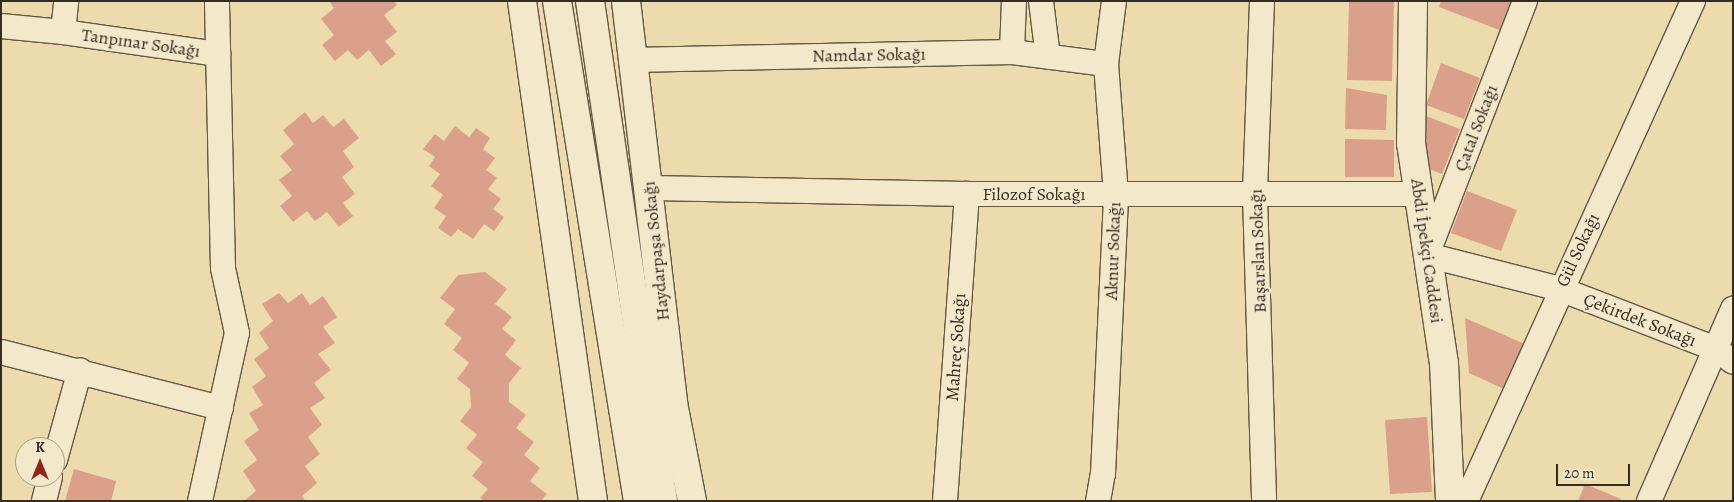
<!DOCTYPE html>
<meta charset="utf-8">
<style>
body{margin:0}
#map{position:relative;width:1734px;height:502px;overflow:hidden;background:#ecdcad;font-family:Alegreya,serif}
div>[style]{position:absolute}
.building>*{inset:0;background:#dba089}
.roads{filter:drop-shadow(1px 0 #645845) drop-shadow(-1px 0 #645845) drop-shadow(0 1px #645845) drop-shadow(0 -1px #645845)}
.minor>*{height:24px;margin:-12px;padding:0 12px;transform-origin:12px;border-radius:12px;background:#f3e8ca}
.tertiary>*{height:28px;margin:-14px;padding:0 14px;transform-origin:14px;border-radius:14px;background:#f3e8ca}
.secondary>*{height:28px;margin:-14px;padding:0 14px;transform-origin:14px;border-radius:14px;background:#f3e8ca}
span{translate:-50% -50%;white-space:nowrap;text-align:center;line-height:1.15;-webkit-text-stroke:4.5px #f3e8ca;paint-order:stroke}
.street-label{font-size:18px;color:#362c22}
.frame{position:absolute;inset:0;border:2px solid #362c22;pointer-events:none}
.north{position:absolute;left:15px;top:437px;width:50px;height:50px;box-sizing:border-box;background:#f3e8ca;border:1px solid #a79d87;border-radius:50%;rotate:0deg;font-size:14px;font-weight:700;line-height:20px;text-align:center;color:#362c22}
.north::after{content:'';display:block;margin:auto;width:18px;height:22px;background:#8f2418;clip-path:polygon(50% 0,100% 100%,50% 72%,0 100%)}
.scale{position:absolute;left:1556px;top:464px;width:74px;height:22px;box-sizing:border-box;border:2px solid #362c22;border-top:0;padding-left:6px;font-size:15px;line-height:18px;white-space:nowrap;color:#362c22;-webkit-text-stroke:4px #f3e8ca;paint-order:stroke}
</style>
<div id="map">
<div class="building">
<div style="clip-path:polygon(329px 1px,394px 1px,397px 5px,384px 15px,397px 32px,385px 41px,396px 54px,381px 66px,369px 50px,357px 60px,348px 50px,335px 61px,322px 45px,334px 35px,321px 19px,334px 8px)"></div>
<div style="clip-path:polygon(1349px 1px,1394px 1px,1392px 81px,1347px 80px)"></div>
<div style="clip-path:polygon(1441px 1px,1513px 1px,1502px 31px,1439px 7px)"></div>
<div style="clip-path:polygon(1441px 63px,1480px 78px,1464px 119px,1426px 105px)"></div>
<div style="clip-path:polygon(1346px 88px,1387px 95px,1386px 130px,1345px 129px)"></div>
<div style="clip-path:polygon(305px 112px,313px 123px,323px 115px,333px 127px,344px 119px,359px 138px,343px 151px,354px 167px,342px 177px,355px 194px,343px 203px,353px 216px,339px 227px,327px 212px,315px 221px,307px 211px,293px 222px,280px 206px,292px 196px,279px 180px,292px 170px,280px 156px,294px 144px,283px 130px)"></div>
<div style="clip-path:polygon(1426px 116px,1460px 129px,1442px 174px,1426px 168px)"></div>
<div style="clip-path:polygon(455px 126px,469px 137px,476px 128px,490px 138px,483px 149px,495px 158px,486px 170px,497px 178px,488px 189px,501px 199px,493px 209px,504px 217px,494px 231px,484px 224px,473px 239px,458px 229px,451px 237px,438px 228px,446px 216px,434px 208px,443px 195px,431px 186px,440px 174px,429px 166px,435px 157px,423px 149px,435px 134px,444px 141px)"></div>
<div style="clip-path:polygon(1345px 139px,1394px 140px,1394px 177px,1345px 177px)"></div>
<div style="clip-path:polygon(1467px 191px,1517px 210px,1501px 251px,1451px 233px)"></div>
<div style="clip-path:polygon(485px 272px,507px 289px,495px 304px,512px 317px,502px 329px,516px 340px,505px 355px,521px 368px,509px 383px,509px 402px,526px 415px,516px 428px,534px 442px,524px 455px,540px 468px,530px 481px,547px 494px,541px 501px,484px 501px,480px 498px,488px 489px,472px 476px,483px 462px,466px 448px,477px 435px,460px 421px,471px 407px,470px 389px,457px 379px,469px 363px,453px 350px,462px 338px,444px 324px,455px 309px,440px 298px,458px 275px)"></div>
<div style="clip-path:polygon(279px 293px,288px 303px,302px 293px,310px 305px,323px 296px,337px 317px,323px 327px,335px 343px,318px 354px,331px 370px,314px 383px,325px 398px,310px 408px,322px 425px,308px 437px,320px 454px,305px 466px,317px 483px,302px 496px,306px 501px,244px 501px,256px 491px,243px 471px,257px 460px,244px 441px,259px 430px,249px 413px,263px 405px,252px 387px,266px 376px,254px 359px,269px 348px,259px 333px,273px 321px,262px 304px)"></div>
<div style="clip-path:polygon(1465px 318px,1525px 344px,1504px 389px,1469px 373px)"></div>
<div style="clip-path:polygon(1427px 417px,1432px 492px,1390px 494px,1385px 420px)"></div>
<div style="clip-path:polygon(74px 469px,116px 481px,111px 501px,65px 501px)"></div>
<div style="clip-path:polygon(1585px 484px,1621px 499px,1620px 501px,1578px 501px)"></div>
</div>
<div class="roads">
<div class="minor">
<div style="left:1041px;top:1px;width:56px;rotate:82.9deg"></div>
<div style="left:1262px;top:1px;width:194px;rotate:92.1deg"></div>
<div style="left:1255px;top:195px;width:306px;rotate:88.3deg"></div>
<div style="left:1525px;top:1px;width:272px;rotate:111.1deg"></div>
<div style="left:1427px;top:255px;width:137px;rotate:14.3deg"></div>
<div style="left:1560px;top:289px;width:167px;rotate:21deg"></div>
<div style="left:1716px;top:349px;width:21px;rotate:37deg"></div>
<div style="left:1px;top:26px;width:62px;rotate:5.5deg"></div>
<div style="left:63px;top:32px;width:31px;rotate:-84deg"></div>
<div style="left:63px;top:32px;width:157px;rotate:8.1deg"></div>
<div style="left:1012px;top:52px;width:51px;rotate:-87.8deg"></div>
<div style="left:631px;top:60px;width:381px;rotate:-1.2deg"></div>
<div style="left:1012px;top:52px;width:95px;rotate:7.3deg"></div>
<div style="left:650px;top:188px;width:317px;rotate:1.1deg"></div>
<div style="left:967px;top:194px;width:452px"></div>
<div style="left:1px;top:352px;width:227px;rotate:14.3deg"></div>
<div style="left:55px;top:460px;width:93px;rotate:-74.5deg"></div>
<div style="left:44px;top:501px;width:25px;rotate:-76deg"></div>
<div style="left:200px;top:501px;width:172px;rotate:-77.6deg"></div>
<div style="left:237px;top:333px;width:66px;rotate:-102.2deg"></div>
<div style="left:223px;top:268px;width:267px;rotate:-91.3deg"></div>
<div style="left:945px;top:501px;width:308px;rotate:-85.9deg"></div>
<div style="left:1098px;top:501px;width:27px;rotate:-80deg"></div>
<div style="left:1103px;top:474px;width:280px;rotate:-87.3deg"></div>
<div style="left:1116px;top:194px;width:130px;rotate:-94.4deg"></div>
<div style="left:1106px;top:64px;width:64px;rotate:-82.8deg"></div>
<div style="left:1466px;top:501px;width:549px;rotate:-65.58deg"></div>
<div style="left:1649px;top:501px;width:210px;rotate:-66.4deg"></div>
</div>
<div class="tertiary">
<div style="left:522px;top:1px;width:505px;rotate:81.92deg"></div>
<div style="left:557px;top:1px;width:507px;rotate:80.8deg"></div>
<div style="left:590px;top:1px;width:505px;rotate:81.69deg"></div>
<div style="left:626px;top:1px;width:405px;rotate:83.3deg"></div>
<div style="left:673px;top:403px;width:100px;rotate:79deg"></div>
</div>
<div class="secondary">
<div style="left:1413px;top:1px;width:142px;rotate:90.8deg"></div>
<div style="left:1411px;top:143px;width:222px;rotate:81.5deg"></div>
<div style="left:1444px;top:363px;width:138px;rotate:87.5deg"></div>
</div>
</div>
<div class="street-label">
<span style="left:141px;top:43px;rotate:8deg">Tanpınar Sokağı</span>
<span style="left:869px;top:55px;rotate:-1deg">Namdar Sokağı</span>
<span style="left:1476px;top:128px;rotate:-69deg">Çatal Sokağı</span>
<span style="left:1034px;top:194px">Filozof Sokağı</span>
<span style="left:1578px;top:250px;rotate:-65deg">Gül Sokağı</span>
<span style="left:656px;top:251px;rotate:-96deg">Haydarpaşa Sokağı</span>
<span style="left:1113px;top:251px;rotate:-88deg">Aknur Sokağı</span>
<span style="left:1258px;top:251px;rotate:-92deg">Başarslan Sokağı</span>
<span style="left:1427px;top:251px;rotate:82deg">Abdi İpekçi Caddesi</span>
<span style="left:1640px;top:320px;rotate:21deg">Çekirdek Sokağı</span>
<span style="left:956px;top:347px;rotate:-86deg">Mahreç Sokağı</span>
</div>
<div class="frame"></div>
<div class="north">K</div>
<div class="scale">20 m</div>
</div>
